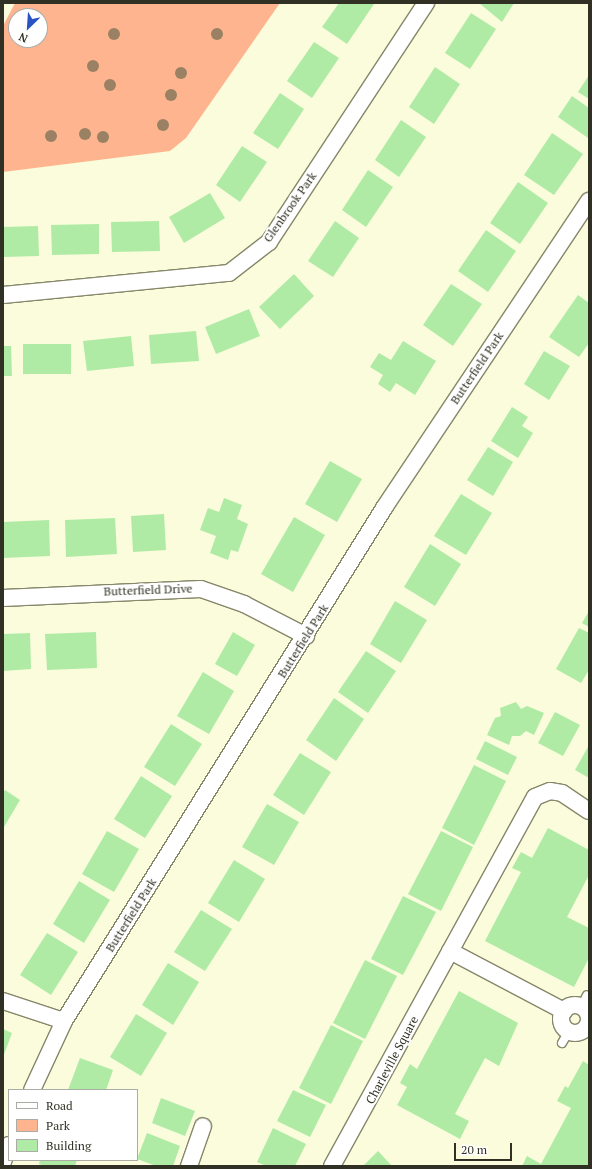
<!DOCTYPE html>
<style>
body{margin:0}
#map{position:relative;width:592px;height:1169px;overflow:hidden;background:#fafcdc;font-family:"PT Serif",serif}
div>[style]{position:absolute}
.green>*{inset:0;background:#feb58f}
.building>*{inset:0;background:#b0eba6}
.roads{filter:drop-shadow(1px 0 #86876a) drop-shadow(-1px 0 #86876a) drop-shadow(0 1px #86876a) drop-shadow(0 -1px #86876a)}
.lane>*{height:8px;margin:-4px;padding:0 4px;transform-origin:4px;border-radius:4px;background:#fff}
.street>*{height:16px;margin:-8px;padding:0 8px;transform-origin:8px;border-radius:8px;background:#fff}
.street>.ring{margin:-8px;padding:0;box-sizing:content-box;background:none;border:16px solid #fff;border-radius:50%}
.trees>*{width:12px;height:12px;margin:-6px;border-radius:50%;background:#9a8163}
span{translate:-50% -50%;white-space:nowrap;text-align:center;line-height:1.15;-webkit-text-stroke:4px #fff;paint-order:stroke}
.street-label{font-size:12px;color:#303024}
.frame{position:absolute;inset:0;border:4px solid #303024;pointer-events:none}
.legend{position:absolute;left:8px;top:1089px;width:130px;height:72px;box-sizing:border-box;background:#fff;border:1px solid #acaca7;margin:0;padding:5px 7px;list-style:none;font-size:12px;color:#303024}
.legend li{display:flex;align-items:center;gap:8px;height:20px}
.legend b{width:20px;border:1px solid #acaca7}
.north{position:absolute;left:8px;top:8px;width:40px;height:40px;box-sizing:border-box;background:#fff;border:1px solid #acaca7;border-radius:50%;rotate:205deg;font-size:11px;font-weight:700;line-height:16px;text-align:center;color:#303024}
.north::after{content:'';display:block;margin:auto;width:14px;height:18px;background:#2855c3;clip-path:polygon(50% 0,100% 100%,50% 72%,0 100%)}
.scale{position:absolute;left:454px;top:1143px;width:58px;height:18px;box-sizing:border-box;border:2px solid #303024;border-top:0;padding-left:5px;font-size:12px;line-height:14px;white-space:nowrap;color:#303024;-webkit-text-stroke:3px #fff;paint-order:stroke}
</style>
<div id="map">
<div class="green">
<div style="clip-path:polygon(evenodd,15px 3px,280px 3px,186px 138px,170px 151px,3px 172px,3px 26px,15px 3px,16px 16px,40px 16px,40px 40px,16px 40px,16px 16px)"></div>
</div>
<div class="building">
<div style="clip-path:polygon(339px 3px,374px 4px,347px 44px,322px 27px)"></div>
<div style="clip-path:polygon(479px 3px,514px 3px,502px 22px)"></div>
<div style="clip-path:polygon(471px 13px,496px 29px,470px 69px,445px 53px)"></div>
<div style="clip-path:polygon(314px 42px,339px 58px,312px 98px,287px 81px)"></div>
<div style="clip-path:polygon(435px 67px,460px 84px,434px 124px,409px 107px)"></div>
<div style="clip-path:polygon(589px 75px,589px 99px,578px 92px)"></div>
<div style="clip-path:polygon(280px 93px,304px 109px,278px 149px,253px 133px)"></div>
<div style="clip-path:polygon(572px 96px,589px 108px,588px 138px,558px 117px)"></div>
<div style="clip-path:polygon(401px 120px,426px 137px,399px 177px,375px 160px)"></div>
<div style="clip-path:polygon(552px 133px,583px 154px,554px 195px,524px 175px)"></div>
<div style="clip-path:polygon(242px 146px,267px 162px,240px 202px,216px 185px)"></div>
<div style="clip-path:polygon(368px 170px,393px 187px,366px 227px,342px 210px)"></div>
<div style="clip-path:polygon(518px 182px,548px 203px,520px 244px,490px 223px)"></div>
<div style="clip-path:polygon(210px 193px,225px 218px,184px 243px,169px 217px)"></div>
<div style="clip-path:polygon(159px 221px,160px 251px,112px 252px,111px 222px)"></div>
<div style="clip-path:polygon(335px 221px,359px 238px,333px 277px,308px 261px)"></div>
<div style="clip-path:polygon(99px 224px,99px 254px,52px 255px,51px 225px)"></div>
<div style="clip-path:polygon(38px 226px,39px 256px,3px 257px,3px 227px)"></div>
<div style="clip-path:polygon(486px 230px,516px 251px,488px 292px,458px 271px)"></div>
<div style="clip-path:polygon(294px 274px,314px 296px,280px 329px,259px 307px)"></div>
<div style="clip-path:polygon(451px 284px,482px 304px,453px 346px,423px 325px)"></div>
<div style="clip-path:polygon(578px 295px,589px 303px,589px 343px,579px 357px,549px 337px)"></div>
<div style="clip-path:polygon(249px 309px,260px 336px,216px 354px,205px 327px)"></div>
<div style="clip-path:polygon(196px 331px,199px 361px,151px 364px,149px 335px)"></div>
<div style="clip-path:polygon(131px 336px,134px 366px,87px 371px,83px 341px)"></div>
<div style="clip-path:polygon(403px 341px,436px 361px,415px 395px,396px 383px,390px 392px,378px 384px,383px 375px,370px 367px,379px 353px,391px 360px)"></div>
<div style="clip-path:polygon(23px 344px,71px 344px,71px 374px,23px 374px)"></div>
<div style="clip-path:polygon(3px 346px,11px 346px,12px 376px,3px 376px)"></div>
<div style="clip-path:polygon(544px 351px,570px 366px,549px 400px,524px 384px)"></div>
<div style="clip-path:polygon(512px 407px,528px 417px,522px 426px,533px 433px,518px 458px,491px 441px)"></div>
<div style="clip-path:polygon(488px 447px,513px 462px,493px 496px,467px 480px)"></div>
<div style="clip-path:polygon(330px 461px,362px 479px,337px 522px,305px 504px)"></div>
<div style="clip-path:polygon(461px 494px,492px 513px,466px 555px,434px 536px)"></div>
<div style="clip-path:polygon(224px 498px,242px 505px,237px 519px,248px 524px,238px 552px,231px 550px,228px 560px,210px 553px,216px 536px,200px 530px,208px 508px,219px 512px)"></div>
<div style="clip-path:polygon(164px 514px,166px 550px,133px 552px,131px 516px)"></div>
<div style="clip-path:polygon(294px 517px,325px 535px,293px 592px,261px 574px)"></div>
<div style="clip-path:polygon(115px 518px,117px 554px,66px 557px,65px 520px)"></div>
<div style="clip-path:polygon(49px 520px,50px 556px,3px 558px,3px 522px)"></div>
<div style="clip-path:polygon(430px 544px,461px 564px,435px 606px,404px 587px)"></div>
<div style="clip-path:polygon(395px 601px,427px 620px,401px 663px,370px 644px)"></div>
<div style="clip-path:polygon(589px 611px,589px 627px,582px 623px)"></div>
<div style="clip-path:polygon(579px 628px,589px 633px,589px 670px,581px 683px,556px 669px)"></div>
<div style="clip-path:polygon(96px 632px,97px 668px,47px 670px,45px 634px)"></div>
<div style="clip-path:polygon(233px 632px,255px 645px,237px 676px,215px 664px)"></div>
<div style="clip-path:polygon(30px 633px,31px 669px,3px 671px,3px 634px)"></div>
<div style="clip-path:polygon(366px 651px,396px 671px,368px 713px,338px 692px)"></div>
<div style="clip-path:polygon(203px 672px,234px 691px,209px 734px,177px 716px)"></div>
<div style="clip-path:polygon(334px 698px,364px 719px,336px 761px,306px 740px)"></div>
<div style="clip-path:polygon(516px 702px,521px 709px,527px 706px,544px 713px,534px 735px,526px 731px,520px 736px,512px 736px,509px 745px,487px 735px,495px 718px,501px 716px,500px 708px)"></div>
<div style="clip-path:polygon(555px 712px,580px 725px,563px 756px,538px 743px)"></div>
<div style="clip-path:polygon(171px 724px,202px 744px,175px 786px,144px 767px)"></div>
<div style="clip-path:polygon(485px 741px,517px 757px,508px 775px,476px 759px)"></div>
<div style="clip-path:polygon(589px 745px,589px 778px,575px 770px)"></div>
<div style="clip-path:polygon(300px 753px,331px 772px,304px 815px,273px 795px)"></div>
<div style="clip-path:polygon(474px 765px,506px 781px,474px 845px,442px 828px)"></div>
<div style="clip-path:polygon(141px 776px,172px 796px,145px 838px,114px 819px)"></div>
<div style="clip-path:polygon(5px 790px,20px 800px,4px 827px,3px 793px)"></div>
<div style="clip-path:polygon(267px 804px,299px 822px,274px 865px,242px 847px)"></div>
<div style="clip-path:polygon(548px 828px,589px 850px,589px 875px,567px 917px,589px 928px,589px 958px,574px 987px,485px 941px,521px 872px,512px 868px,521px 852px,532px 858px)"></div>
<div style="clip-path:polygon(107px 831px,139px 849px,114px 892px,82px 874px)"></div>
<div style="clip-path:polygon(441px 831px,473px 847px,441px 911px,408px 894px)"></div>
<div style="clip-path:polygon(234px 860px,265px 879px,239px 922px,208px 903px)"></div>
<div style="clip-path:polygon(79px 881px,110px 900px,84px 943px,53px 924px)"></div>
<div style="clip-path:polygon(403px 896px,436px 912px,403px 975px,371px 959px)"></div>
<div style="clip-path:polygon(201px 910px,232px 929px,205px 971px,174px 952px)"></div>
<div style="clip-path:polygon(47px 933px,78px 952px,51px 995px,20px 975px)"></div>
<div style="clip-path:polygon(365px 960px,397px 976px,365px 1039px,333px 1023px)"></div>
<div style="clip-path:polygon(168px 963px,199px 982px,173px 1025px,142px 1005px)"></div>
<div style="clip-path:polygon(459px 991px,518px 1023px,499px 1066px,485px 1058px,455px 1114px,469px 1121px,460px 1139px,397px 1105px,407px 1087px,400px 1083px,410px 1064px,417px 1069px)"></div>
<div style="clip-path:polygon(136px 1014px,167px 1033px,141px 1076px,110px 1057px)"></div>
<div style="clip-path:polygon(331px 1025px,363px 1041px,331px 1104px,299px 1088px)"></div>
<div style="clip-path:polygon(3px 1029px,12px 1033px,3px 1057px)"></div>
<div style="clip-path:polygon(80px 1058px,113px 1070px,106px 1090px,68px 1090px)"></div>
<div style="clip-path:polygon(583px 1061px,589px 1065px,589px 1166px,522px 1166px,527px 1156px,541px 1164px,571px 1108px,557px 1101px,565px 1086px,568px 1088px)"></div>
<div style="clip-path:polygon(293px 1090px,326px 1105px,310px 1137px,277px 1121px)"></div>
<div style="clip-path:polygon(161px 1098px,195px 1111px,185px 1136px,152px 1123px)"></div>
<div style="clip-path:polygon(273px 1128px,306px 1144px,295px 1166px,266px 1166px,257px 1162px)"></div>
<div style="clip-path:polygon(147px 1133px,180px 1146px,173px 1166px,156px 1166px,137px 1159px)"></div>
<div style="clip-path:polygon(378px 1151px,392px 1166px,363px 1166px)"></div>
<div style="clip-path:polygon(40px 1160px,77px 1160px,75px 1166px,45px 1166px,39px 1164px)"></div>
</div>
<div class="roads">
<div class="lane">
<div style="left:581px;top:1007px;width:13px;rotate:-63deg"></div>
<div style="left:562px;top:1043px;width:14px;rotate:-60deg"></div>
</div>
<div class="street">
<div style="left:3px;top:295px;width:227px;rotate:-5.6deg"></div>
<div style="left:229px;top:273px;width:51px;rotate:-37.8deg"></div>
<div style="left:269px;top:242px;width:286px;rotate:-56.7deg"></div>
<div style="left:3px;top:598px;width:198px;rotate:-2.6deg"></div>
<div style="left:201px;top:589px;width:46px;rotate:19.2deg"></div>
<div style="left:244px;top:604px;width:70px;rotate:27.3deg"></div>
<div style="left:450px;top:951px;width:129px;rotate:27.8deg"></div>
<div style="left:3px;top:1001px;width:64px;rotate:18.2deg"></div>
<div class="ring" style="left:561px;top:1005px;width:12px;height:12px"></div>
<div style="left:32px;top:1090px;width:76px;rotate:-65.1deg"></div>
<div style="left:64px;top:1021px;width:605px;rotate:-58.04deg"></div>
<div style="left:384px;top:508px;width:369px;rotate:-56.3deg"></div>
<div style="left:3px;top:1162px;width:18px;rotate:-71deg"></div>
<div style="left:189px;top:1166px;width:42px;rotate:-70.7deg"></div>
<div style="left:332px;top:1166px;width:421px;rotate:-61.2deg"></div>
<div style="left:535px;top:797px;width:16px;rotate:-22deg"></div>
<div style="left:550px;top:791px;width:12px;rotate:9deg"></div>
<div style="left:562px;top:793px;width:32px;rotate:34deg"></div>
</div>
</div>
<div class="trees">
<div style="left:114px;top:34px"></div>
<div style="left:217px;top:34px"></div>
<div style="left:93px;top:66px"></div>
<div style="left:181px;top:73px"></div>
<div style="left:110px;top:85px"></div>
<div style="left:171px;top:95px"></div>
<div style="left:163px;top:125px"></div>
<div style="left:85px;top:134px"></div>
<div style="left:51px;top:136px"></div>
<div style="left:103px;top:137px"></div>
</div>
<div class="street-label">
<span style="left:290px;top:207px;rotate:-55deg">Glenbrook Park</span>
<span style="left:477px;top:368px;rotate:-56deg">Butterfield Park</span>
<span style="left:148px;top:590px;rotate:-2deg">Butterfield Drive</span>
<span style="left:303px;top:641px;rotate:-58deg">Butterfield Park</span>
<span style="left:131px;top:915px;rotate:-58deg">Butterfield Park</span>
<span style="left:392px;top:1060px;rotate:-62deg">Charleville Square</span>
</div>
<div class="frame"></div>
<ul class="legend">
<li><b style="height:5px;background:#fff"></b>Road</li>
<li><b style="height:11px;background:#feb58f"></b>Park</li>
<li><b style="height:11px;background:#b0eba6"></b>Building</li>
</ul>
<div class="north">N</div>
<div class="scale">20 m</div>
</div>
